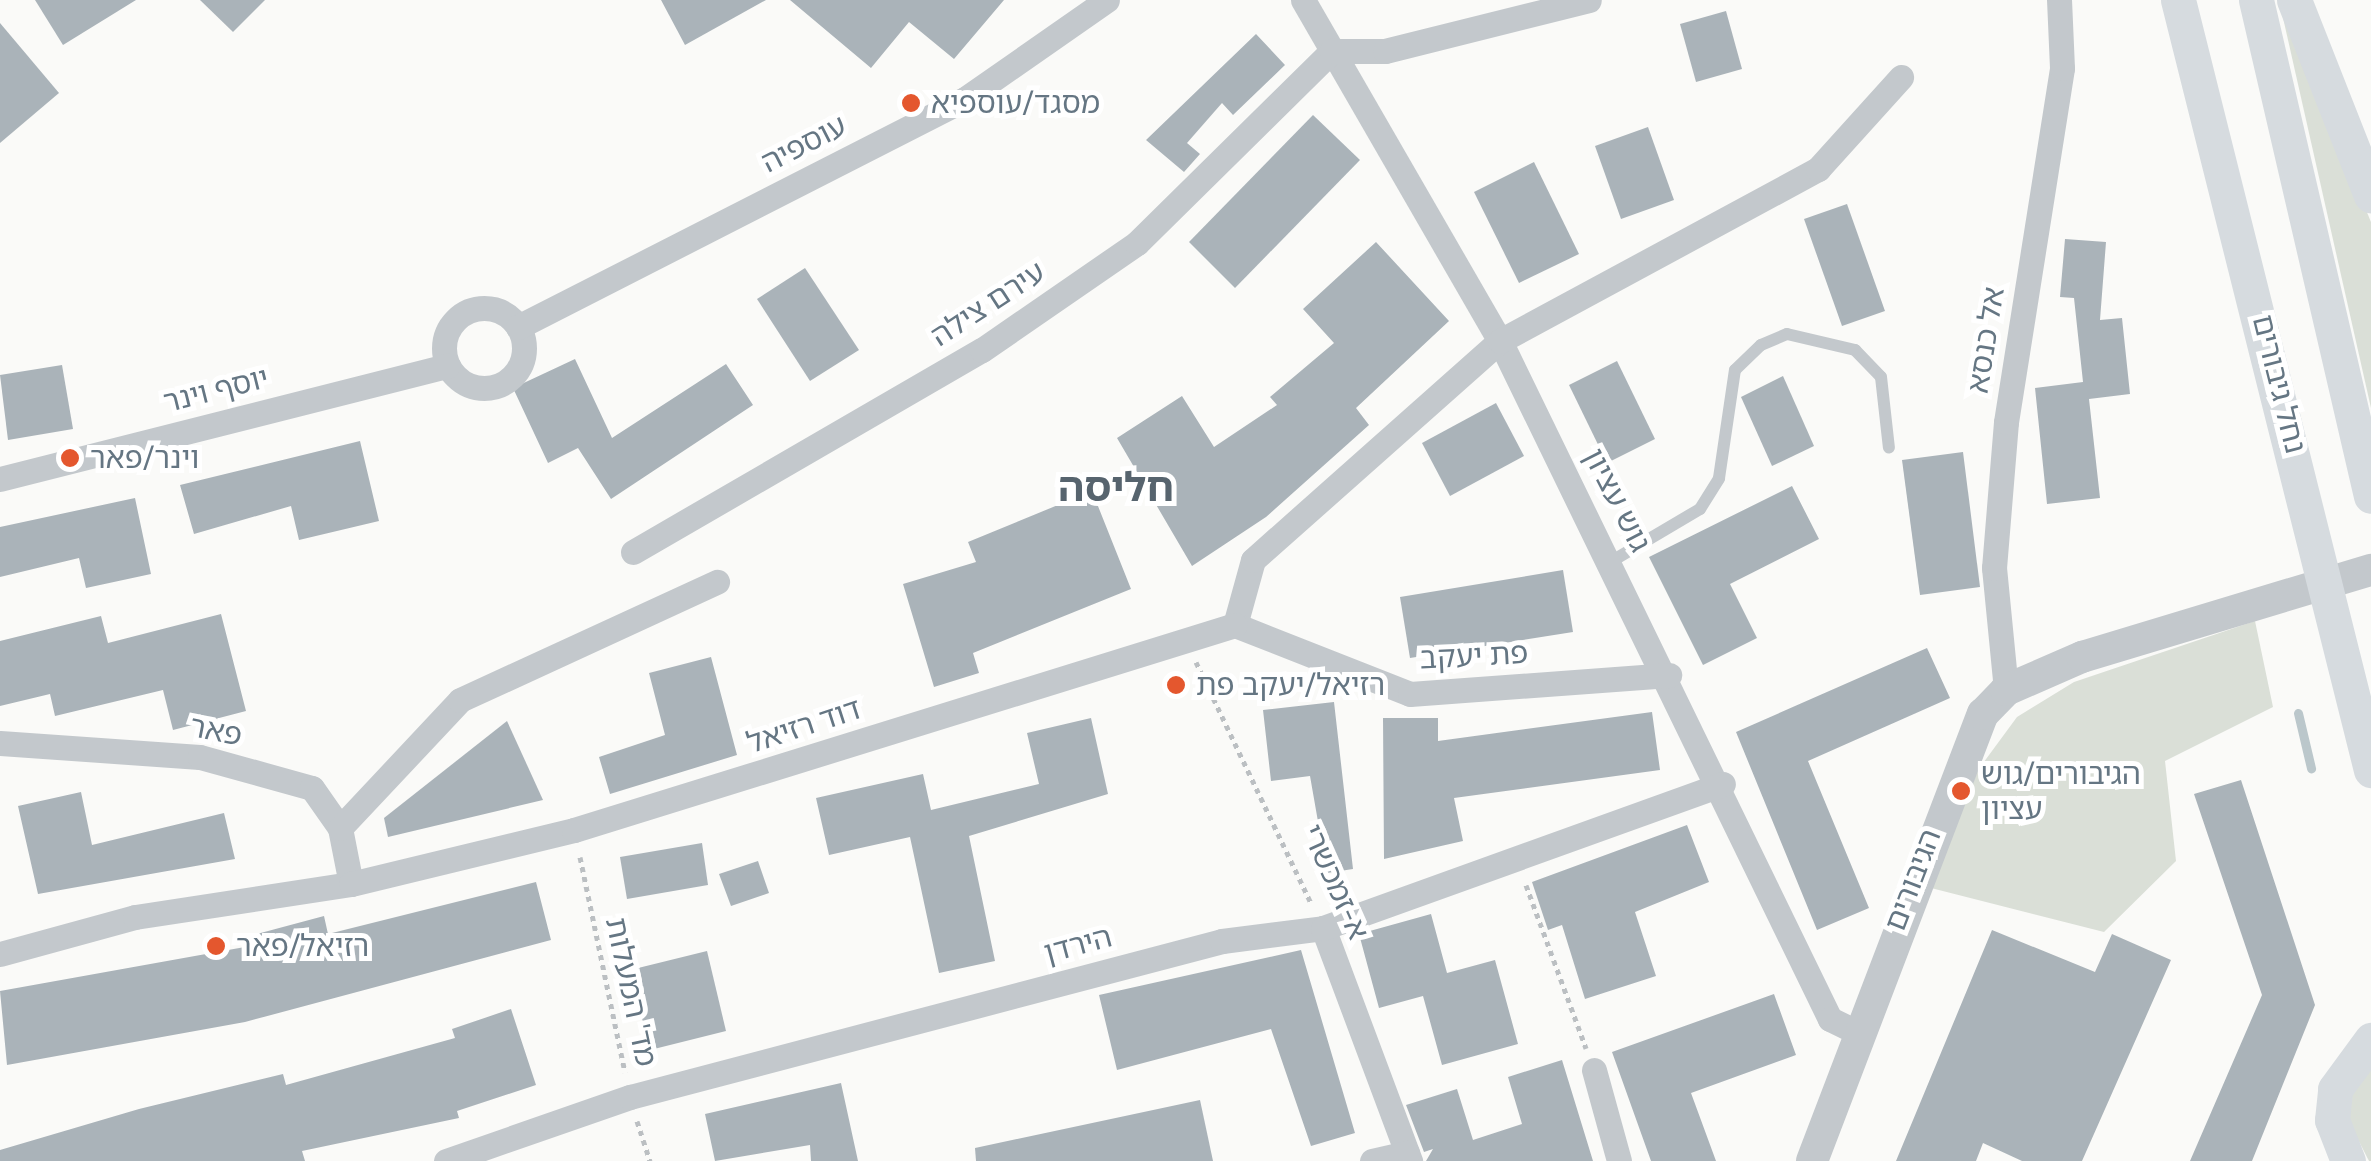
<!DOCTYPE html>
<meta charset="utf-8">
<style>
body{margin:0}
#map{position:relative;width:2371px;height:1161px;overflow:hidden;background:#fafaf8;font-family:Figtree,"Noto Sans Hebrew",sans-serif}
div>[style]{position:absolute}
.green>*{inset:0;background:#dadfd7}
.stream>*{height:9px;margin:-4.5px;padding:0 4.5px;transform-origin:4.5px;border-radius:4.5px;background:#bbc7cb}
.building>*{inset:0;background:#aab3b9}
.path>*{height:5px;margin-top:-2.5px;transform-origin:0;background:repeating-linear-gradient(90deg,#bbbfc2 0 5px,transparent 0 10px)}
.service>*{height:12px;margin:-6px;padding:0 6px;transform-origin:6px;border-radius:6px;background:#c3c8cc}
.minor>*{height:25px;margin:-12.5px;padding:0 12.5px;transform-origin:12.5px;border-radius:12.5px;background:#c3c8cc}
.minor>.ring{margin:-12.5px;padding:0;box-sizing:content-box;background:none;border:25px solid #c3c8cc;border-radius:50%}
.tertiary>*{height:32px;margin:-16px;padding:0 16px;transform-origin:16px;border-radius:16px;background:#c3c8cc}
.secondary>*{height:35px;margin:-17.5px;padding:0 17.5px;transform-origin:17.5px;border-radius:17.5px;background:#d6dbdf}
.dots>*{width:28px;height:28px;translate:-50% -50%;box-sizing:border-box;border:5px solid #fff;border-radius:50%}
span{translate:-50% -50%;white-space:nowrap;text-align:center;line-height:1.15;-webkit-text-stroke:10px #fff;paint-order:stroke}
.poi-label{font-size:30px;color:#657683}
.left{translate:0 -50%;text-align:left}
.street-label{font-size:30px;color:#657683}
.district-label{font-size:40px;color:#57646e;font-weight:700}
</style>
<div id="map">
<div class="green">
<div style="clip-path:polygon(2279px 0,2371px 222px,2371px 408px)"></div>
<div style="clip-path:polygon(2255px 621px,2273px 707px,2165px 761px,2176px 861px,2104px 932px,1931px 888px,1978px 770px,2017px 717px,2074px 682px)"></div>
<div style="clip-path:polygon(2371px 1058px,2371px 1161px,2369px 1161px,2347px 1118px,2353px 1081px)"></div>
</div>
<div class="stream">
<div style="left:2298px;top:713px;width:57px;rotate:76.7deg"></div>
</div>
<div class="building">
<div style="clip-path:polygon(35px 0,136px 0,63px 45px)"></div>
<div style="clip-path:polygon(200px 0,265px 0,233px 32px)"></div>
<div style="clip-path:polygon(661px 0,766px 0,685px 45px)"></div>
<div style="clip-path:polygon(790px 0,1004px 0,954px 59px,909px 22px,871px 68px)"></div>
<div style="clip-path:polygon(1726px 11px,1742px 69px,1696px 82px,1680px 24px)"></div>
<div style="clip-path:polygon(0 23px,59px 93px,0 143px)"></div>
<div style="clip-path:polygon(1256px 34px,1285px 65px,1233px 115px,1222px 103px,1187px 143px,1200px 154px,1184px 172px,1146px 140px)"></div>
<div style="clip-path:polygon(1313px 115px,1360px 160px,1235px 288px,1189px 242px)"></div>
<div style="clip-path:polygon(1648px 127px,1674px 200px,1621px 219px,1595px 146px)"></div>
<div style="clip-path:polygon(1534px 162px,1579px 254px,1519px 283px,1474px 192px)"></div>
<div style="clip-path:polygon(1847px 204px,1885px 311px,1842px 326px,1804px 219px)"></div>
<div style="clip-path:polygon(2065px 239px,2106px 242px,2100px 320px,2122px 318px,2130px 394px,2089px 399px,2100px 498px,2047px 504px,2035px 388px,2083px 382px,2074px 298px,2060px 297px)"></div>
<div style="clip-path:polygon(1376px 242px,1449px 321px,1356px 408px,1369px 425px,1266px 517px,1192px 566px,1117px 438px,1182px 396px,1214px 447px,1277px 405px,1270px 397px,1334px 343px,1303px 309px)"></div>
<div style="clip-path:polygon(805px 268px,859px 350px,810px 381px,757px 299px)"></div>
<div style="clip-path:polygon(575px 359px,612px 438px,726px 364px,753px 405px,611px 499px,578px 448px,548px 463px,513px 388px)"></div>
<div style="clip-path:polygon(1617px 361px,1655px 439px,1607px 463px,1569px 385px)"></div>
<div style="clip-path:polygon(62px 365px,73px 429px,8px 440px,0 375px)"></div>
<div style="clip-path:polygon(1783px 376px,1814px 446px,1772px 466px,1741px 397px)"></div>
<div style="clip-path:polygon(1496px 403px,1524px 456px,1450px 496px,1422px 443px)"></div>
<div style="clip-path:polygon(360px 441px,379px 521px,299px 540px,291px 506px,194px 534px,180px 485px)"></div>
<div style="clip-path:polygon(1963px 452px,1980px 587px,1920px 595px,1902px 460px)"></div>
<div style="clip-path:polygon(1792px 486px,1819px 539px,1730px 584px,1757px 638px,1703px 665px,1649px 557px)"></div>
<div style="clip-path:polygon(1092px 491px,1131px 589px,973px 653px,979px 673px,934px 687px,903px 584px,976px 562px,968px 542px)"></div>
<div style="clip-path:polygon(135px 498px,151px 574px,86px 588px,79px 558px,0 577px,0 527px)"></div>
<div style="clip-path:polygon(1563px 570px,1573px 632px,1410px 658px,1400px 597px)"></div>
<div style="clip-path:polygon(221px 614px,246px 711px,173px 730px,163px 690px,55px 716px,50px 694px,0 706px,0 641px,101px 616px,108px 643px)"></div>
<div style="clip-path:polygon(1927px 648px,1950px 698px,1808px 761px,1869px 908px,1817px 930px,1736px 732px)"></div>
<div style="clip-path:polygon(711px 657px,737px 755px,610px 794px,599px 757px,665px 735px,649px 673px)"></div>
<div style="clip-path:polygon(1334px 702px,1353px 869px,1327px 873px,1310px 776px,1271px 781px,1263px 710px)"></div>
<div style="clip-path:polygon(1652px 712px,1660px 770px,1454px 798px,1463px 841px,1384px 859px,1383px 718px,1438px 718px,1438px 741px)"></div>
<div style="clip-path:polygon(1091px 718px,1108px 794px,969px 836px,995px 961px,939px 973px,910px 837px,829px 855px,816px 798px,923px 774px,931px 810px,1039px 784px,1027px 733px)"></div>
<div style="clip-path:polygon(507px 721px,543px 800px,388px 837px,384px 818px)"></div>
<div style="clip-path:polygon(2241px 780px,2315px 1005px,2252px 1161px,2190px 1161px,2262px 995px,2194px 794px)"></div>
<div style="clip-path:polygon(81px 792px,92px 845px,224px 813px,235px 859px,38px 894px,18px 806px)"></div>
<div style="clip-path:polygon(1687px 825px,1709px 882px,1635px 912px,1656px 976px,1585px 999px,1562px 925px,1548px 930px,1532px 882px)"></div>
<div style="clip-path:polygon(702px 843px,708px 885px,627px 899px,620px 857px)"></div>
<div style="clip-path:polygon(758px 861px,769px 893px,731px 906px,719px 874px)"></div>
<div style="clip-path:polygon(536px 882px,551px 940px,245px 1022px,7px 1065px,0 991px,256px 945px,253px 935px,324px 916px,328px 934px)"></div>
<div style="clip-path:polygon(1431px 914px,1447px 973px,1495px 960px,1518px 1044px,1442px 1065px,1423px 996px,1379px 1008px,1359px 934px)"></div>
<div style="clip-path:polygon(1992px 930px,2095px 972px,2112px 934px,2171px 960px,2082px 1161px,2022px 1161px,1983px 1143px,1976px 1161px,1896px 1161px)"></div>
<div style="clip-path:polygon(1301px 950px,1355px 1133px,1311px 1146px,1271px 1029px,1117px 1070px,1099px 995px)"></div>
<div style="clip-path:polygon(707px 951px,726px 1031px,650px 1050px,630px 970px)"></div>
<div style="clip-path:polygon(1774px 994px,1796px 1055px,1691px 1093px,1716px 1161px,1651px 1161px,1612px 1052px)"></div>
<div style="clip-path:polygon(511px 1009px,536px 1085px,457px 1111px,459px 1118px,302px 1151px,305px 1161px,0 1161px,0 1150px,139px 1109px,283px 1074px,286px 1085px,455px 1038px,452px 1029px)"></div>
<div style="clip-path:polygon(1562px 1060px,1593px 1161px,1426px 1161px,1433px 1149px,1424px 1152px,1406px 1105px,1457px 1089px,1473px 1140px,1522px 1124px,1508px 1077px)"></div>
<div style="clip-path:polygon(841px 1083px,858px 1161px,811px 1161px,810px 1145px,715px 1161px,705px 1114px)"></div>
<div style="clip-path:polygon(1200px 1100px,1213px 1161px,976px 1161px,975px 1148px)"></div>
</div>
<div class="path">
<div style="left:1196px;top:662px;width:269px;rotate:64.5deg"></div>
<div style="left:580px;top:857px;width:220px;rotate:78.2deg"></div>
<div style="left:1526px;top:885px;width:174px;rotate:69.8deg"></div>
<div style="left:637px;top:1121px;width:42px;rotate:72deg"></div>
</div>
<div class="service">
<div style="left:1612px;top:561px;width:102px;rotate:-30.6deg"></div>
<div style="left:1700px;top:509px;width:36px;rotate:-58deg"></div>
<div style="left:1719px;top:478px;width:109px;rotate:-81.6deg"></div>
<div style="left:1735px;top:370px;width:36px;rotate:-44deg"></div>
<div style="left:1761px;top:345px;width:28px;rotate:-23deg"></div>
<div style="left:1787px;top:334px;width:70px;rotate:13.2deg"></div>
<div style="left:1855px;top:350px;width:37px;rotate:46deg"></div>
<div style="left:1881px;top:377px;width:71px;rotate:83.6deg"></div>
</div>
<div class="minor">
<div style="left:1303px;top:0;width:394px;rotate:60deg"></div>
<div style="left:1500px;top:341px;width:754px;rotate:64.05deg"></div>
<div style="left:1830px;top:1019px;width:28px;rotate:26deg"></div>
<div class="ring" style="left:444px;top:308px;width:55px;height:55px"></div>
<div style="left:518px;top:327px;width:502px;rotate:-27.02deg"></div>
<div style="left:965px;top:99px;width:173px;rotate:-34.9deg"></div>
<div style="left:0;top:479px;width:462px;rotate:-14.2deg"></div>
<div style="left:633px;top:552px;width:403px;rotate:-30.1deg"></div>
<div style="left:982px;top:350px;width:188px;rotate:-34.6deg"></div>
<div style="left:1137px;top:243px;width:274px;rotate:-44.6deg"></div>
<div style="left:1332px;top:51px;width:53px"></div>
<div style="left:1385px;top:51px;width:210px;rotate:-14deg"></div>
<div style="left:1235px;top:625px;width:67px;rotate:-74.5deg"></div>
<div style="left:1253px;top:560px;width:330px;rotate:-41.6deg"></div>
<div style="left:1500px;top:341px;width:362px;rotate:-28.4deg"></div>
<div style="left:1818px;top:169px;width:124px;rotate:-47.9deg"></div>
<div style="left:1235px;top:625px;width:188px;rotate:21.5deg"></div>
<div style="left:1410px;top:694px;width:260px;rotate:-4.2deg"></div>
<div style="left:2006px;top:690px;width:123px;rotate:-95.6deg"></div>
<div style="left:1994px;top:568px;width:146px;rotate:-85.3deg"></div>
<div style="left:2006px;top:422px;width:358px;rotate:-81deg"></div>
<div style="left:2062px;top:68px;width:68px;rotate:-92.5deg"></div>
<div style="left:0;top:743px;width:200px;rotate:4deg"></div>
<div style="left:200px;top:757px;width:116px;rotate:15.5deg"></div>
<div style="left:312px;top:788px;width:49px;rotate:55deg"></div>
<div style="left:340px;top:828px;width:57px;rotate:78.9deg"></div>
<div style="left:340px;top:828px;width:175px;rotate:-46.8deg"></div>
<div style="left:460px;top:700px;width:283px;rotate:-24.7deg"></div>
<div style="left:1323px;top:928px;width:249px;rotate:69.5deg"></div>
<div style="left:0;top:954px;width:140px;rotate:-15.3deg"></div>
<div style="left:135px;top:917px;width:219px;rotate:-8.7deg"></div>
<div style="left:351px;top:884px;width:229px;rotate:-13.6deg"></div>
<div style="left:574px;top:830px;width:692px;rotate:-17.23deg"></div>
<div style="left:1594px;top:1070px;width:94px;rotate:74.6deg"></div>
<div style="left:446px;top:1161px;width:195px;rotate:-19.2deg"></div>
<div style="left:630px;top:1097px;width:612px;rotate:-14.76deg"></div>
<div style="left:1222px;top:941px;width:102px;rotate:-7.3deg"></div>
<div style="left:1323px;top:928px;width:425px;rotate:-19.8deg"></div>
<div style="left:1372px;top:1161px;width:36px;rotate:-13deg"></div>
</div>
<div class="tertiary">
<div style="left:1812px;top:1161px;width:479px;rotate:-69.1deg"></div>
<div style="left:1983px;top:714px;width:33px;rotate:-46deg"></div>
<div style="left:2006px;top:690px;width:83px;rotate:-23.5deg"></div>
<div style="left:2082px;top:657px;width:302px;rotate:-16.8deg"></div>
</div>
<div class="secondary">
<div style="left:2178px;top:0;width:794px;rotate:75.93deg"></div>
<div style="left:2256px;top:0;width:509px;rotate:76.95deg"></div>
<div style="left:2294px;top:0;width:210px;rotate:68.5deg"></div>
<div style="left:2348px;top:1161px;width:44px;rotate:-111.3deg"></div>
<div style="left:2332px;top:1120px;width:31px;rotate:-84deg"></div>
<div style="left:2335px;top:1089px;width:61px;rotate:-53.7deg"></div>
</div>
<div class="dots">
<div style="left:911px;top:103px;background:#e4572e"></div>
<div style="left:70px;top:458px;background:#e4572e"></div>
<div style="left:1176px;top:685px;background:#e4572e"></div>
<div style="left:1961px;top:791px;background:#e4572e"></div>
<div style="left:216px;top:946px;background:#e4572e"></div>
</div>
<div class="poi-label">
<span class="left" style="left:931px;top:103px">מסגד/עוספיא</span>
<span class="left" style="left:90px;top:458px">וינר/פאר</span>
<span class="left" style="left:1196px;top:685px">רזיאל/יעקב פת</span>
<span class="left" style="left:1981px;top:791px">הגיבורים/גוש<br>עציון</span>
<span class="left" style="left:236px;top:946px">רזיאל/פאר</span>
</div>
<div class="street-label">
<span style="left:804px;top:144px;rotate:-27deg">עוספיה</span>
<span style="left:988px;top:304px;rotate:-33deg">עירם צילה</span>
<span style="left:1986px;top:340px;rotate:-81deg">אל כנסא</span>
<span style="left:2279px;top:384px;rotate:76deg">נחל גיבורים</span>
<span style="left:216px;top:390px;rotate:-14deg">יוסף וינר</span>
<span style="left:1617px;top:500px;rotate:63deg">גוש עציון</span>
<span style="left:1474px;top:656px;rotate:-3deg">פת יעקב</span>
<span style="left:804px;top:726px;rotate:-18deg">דוד רזיאל</span>
<span style="left:216px;top:731px;rotate:11deg">פאר</span>
<span style="left:1913px;top:880px;rotate:-69deg">הגיבורים</span>
<span style="left:1335px;top:882px;rotate:66deg">א-זמכשרי</span>
<span style="left:1078px;top:945px;rotate:-15deg">הירדן</span>
<span style="left:631px;top:992px;rotate:78deg">מד' המעלות</span>
</div>
<div class="district-label">
<span style="left:1116px;top:487px">חליסה</span>
</div>
</div>
